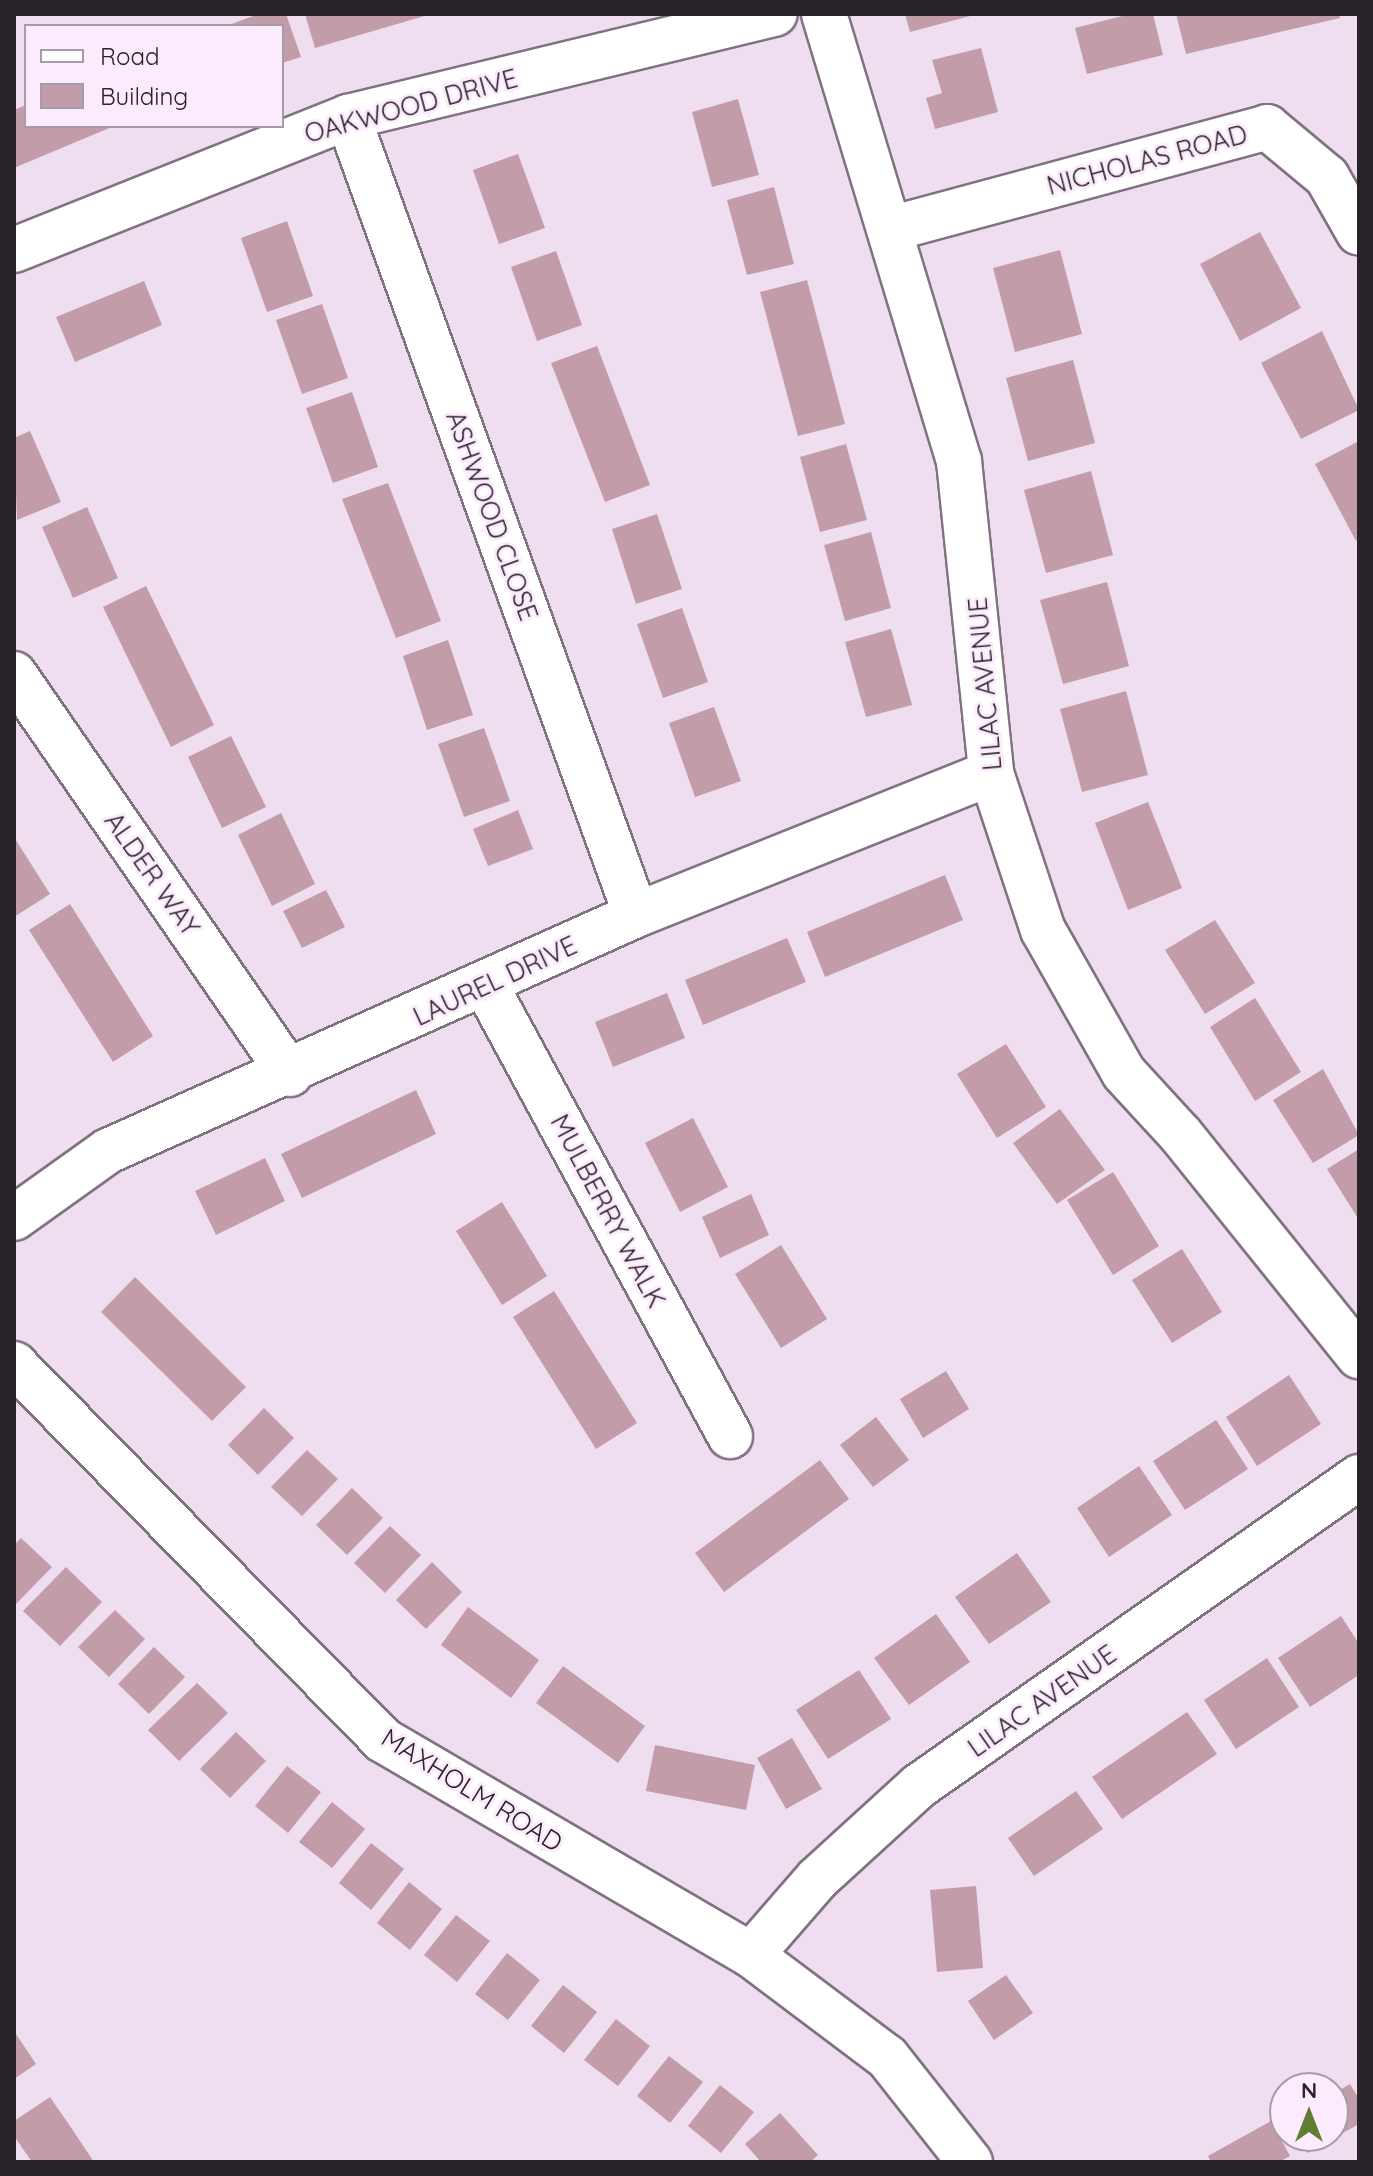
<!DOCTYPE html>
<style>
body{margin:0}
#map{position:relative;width:1373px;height:2176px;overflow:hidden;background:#efdef0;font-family:Quicksand,sans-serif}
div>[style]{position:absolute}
.building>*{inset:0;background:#c39ca9}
.roads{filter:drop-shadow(2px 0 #817282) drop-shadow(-2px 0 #817282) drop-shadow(0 2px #817282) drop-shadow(0 -2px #817282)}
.minor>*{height:44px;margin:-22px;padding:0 22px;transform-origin:22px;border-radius:22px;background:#fff}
span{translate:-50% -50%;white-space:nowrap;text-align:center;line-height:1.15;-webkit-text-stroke:6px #fcebfd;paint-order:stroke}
.street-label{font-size:26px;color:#292329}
.frame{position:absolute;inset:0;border:16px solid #292329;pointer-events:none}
.legend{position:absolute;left:24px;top:24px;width:260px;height:104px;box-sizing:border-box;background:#fcebfd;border:2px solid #a89ba8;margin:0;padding:10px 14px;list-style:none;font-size:24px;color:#292329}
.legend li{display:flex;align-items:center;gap:16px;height:40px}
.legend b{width:40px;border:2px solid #a89ba8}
.north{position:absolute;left:1269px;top:2072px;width:80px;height:80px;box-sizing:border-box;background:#fcebfd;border:2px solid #a89ba8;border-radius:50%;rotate:0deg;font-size:22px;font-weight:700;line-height:32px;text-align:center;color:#292329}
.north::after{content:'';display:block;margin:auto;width:28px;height:36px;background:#617d32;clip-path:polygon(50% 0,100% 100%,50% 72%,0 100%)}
</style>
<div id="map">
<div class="building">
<div style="clip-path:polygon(259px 14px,286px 14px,301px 57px,282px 63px,282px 26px,226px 26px)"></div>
<div style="clip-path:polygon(305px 14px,428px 14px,428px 15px,315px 48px)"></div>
<div style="clip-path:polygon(905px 14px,974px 14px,974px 15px,910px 32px)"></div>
<div style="clip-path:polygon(1130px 14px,1153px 14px,1163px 55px,1087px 74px,1075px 28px)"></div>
<div style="clip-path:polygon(1176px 14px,1339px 14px,1340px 18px,1186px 54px)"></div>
<div style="clip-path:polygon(981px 48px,998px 112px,935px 129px,926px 98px,942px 93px,932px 60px)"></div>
<div style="clip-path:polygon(738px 99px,759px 175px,712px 187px,692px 112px)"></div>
<div style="clip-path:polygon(26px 105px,26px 126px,114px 126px,14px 168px,14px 110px)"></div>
<div style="clip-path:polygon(518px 154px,545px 228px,499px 244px,473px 170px)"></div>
<div style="clip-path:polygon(774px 187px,794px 264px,747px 275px,727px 200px)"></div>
<div style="clip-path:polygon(287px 221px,313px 296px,267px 312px,241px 238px)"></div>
<div style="clip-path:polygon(1260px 232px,1301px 308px,1240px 341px,1200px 264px)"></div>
<div style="clip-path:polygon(1060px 250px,1082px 334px,1015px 352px,993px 268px)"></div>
<div style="clip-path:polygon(556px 251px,582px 325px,537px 341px,511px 267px)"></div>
<div style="clip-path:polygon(807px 280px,845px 424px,798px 436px,760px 292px)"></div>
<div style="clip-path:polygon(144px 281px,162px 325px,75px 362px,56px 317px)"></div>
<div style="clip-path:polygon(322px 304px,348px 378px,302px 394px,276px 320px)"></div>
<div style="clip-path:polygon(1322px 331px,1359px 410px,1301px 439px,1261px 363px)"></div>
<div style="clip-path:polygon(597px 346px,650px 485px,605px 502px,551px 363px)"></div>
<div style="clip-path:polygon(1073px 360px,1095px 443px,1028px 461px,1006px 378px)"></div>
<div style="clip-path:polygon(352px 392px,378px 467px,333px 483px,306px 408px)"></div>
<div style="clip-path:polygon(30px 431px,61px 502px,17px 520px,14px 438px)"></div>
<div style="clip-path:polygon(1359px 441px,1359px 539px,1356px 541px,1315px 464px)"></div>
<div style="clip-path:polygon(846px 444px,867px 520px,820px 532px,800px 457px)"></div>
<div style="clip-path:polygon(1091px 471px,1113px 555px,1046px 573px,1024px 490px)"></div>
<div style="clip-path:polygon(388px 483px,441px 621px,396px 638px,342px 499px)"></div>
<div style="clip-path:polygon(87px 507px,118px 578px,73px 598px,42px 527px)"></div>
<div style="clip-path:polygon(657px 514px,682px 589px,636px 604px,612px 529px)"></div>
<div style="clip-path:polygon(871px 532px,891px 608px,845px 621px,824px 545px)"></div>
<div style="clip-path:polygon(1107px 582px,1129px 666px,1063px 684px,1040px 600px)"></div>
<div style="clip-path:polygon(146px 586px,214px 725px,171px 747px,103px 607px)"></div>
<div style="clip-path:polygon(682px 608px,708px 682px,663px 698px,637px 624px)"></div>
<div style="clip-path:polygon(891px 629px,912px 705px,866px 717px,845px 642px)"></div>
<div style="clip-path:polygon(448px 640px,473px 715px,427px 730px,403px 656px)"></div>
<div style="clip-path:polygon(1126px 691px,1148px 775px,1082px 792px,1060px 709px)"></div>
<div style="clip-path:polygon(714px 707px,741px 781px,695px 797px,669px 723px)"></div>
<div style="clip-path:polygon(484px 728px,510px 801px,464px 817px,438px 744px)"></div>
<div style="clip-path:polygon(231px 736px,266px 807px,222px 828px,188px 757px)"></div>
<div style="clip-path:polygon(1148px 802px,1182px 888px,1128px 910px,1095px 823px)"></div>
<div style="clip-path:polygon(518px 810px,533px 849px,488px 866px,473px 829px)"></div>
<div style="clip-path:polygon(281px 813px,315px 884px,272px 906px,238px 835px)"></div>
<div style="clip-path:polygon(14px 837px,50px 894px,14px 917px)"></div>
<div style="clip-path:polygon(945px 875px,963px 920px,825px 977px,807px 932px)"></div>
<div style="clip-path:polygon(326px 890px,345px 927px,302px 948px,283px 911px)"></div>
<div style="clip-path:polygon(70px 904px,153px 1036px,113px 1062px,29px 930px)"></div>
<div style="clip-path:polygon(1215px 920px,1255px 983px,1205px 1014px,1165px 950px)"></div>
<div style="clip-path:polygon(787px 938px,806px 982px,703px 1025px,685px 980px)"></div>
<div style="clip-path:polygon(667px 993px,685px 1038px,613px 1067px,595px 1022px)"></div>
<div style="clip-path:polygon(1255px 998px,1301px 1072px,1255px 1101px,1210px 1027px)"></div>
<div style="clip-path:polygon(1006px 1044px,1046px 1107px,997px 1138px,957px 1074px)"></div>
<div style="clip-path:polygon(1323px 1069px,1359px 1135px,1313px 1163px,1273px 1100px)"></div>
<div style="clip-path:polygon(416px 1090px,436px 1134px,302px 1198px,281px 1154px)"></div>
<div style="clip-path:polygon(1060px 1109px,1105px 1170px,1057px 1204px,1013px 1143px)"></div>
<div style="clip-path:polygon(693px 1118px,728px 1187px,680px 1212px,645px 1143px)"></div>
<div style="clip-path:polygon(1359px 1149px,1359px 1220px,1327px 1169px)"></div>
<div style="clip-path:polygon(265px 1158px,285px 1201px,216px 1235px,195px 1191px)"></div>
<div style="clip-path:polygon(1113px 1172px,1159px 1246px,1113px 1275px,1067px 1200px)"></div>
<div style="clip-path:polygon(751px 1194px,769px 1235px,720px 1258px,702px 1217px)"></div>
<div style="clip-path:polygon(502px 1202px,547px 1276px,502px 1305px,456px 1231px)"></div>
<div style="clip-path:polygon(781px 1245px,827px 1319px,781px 1348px,735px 1274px)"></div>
<div style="clip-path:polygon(1182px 1249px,1222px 1312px,1172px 1343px,1132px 1280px)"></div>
<div style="clip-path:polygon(135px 1277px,246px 1387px,212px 1421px,101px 1312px)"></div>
<div style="clip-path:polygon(554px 1291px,637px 1423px,596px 1449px,513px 1317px)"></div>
<div style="clip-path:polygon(946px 1371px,969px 1409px,923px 1438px,900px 1399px)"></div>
<div style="clip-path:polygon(1289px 1375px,1321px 1424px,1257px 1466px,1226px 1417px)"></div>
<div style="clip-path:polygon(264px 1408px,294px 1438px,258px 1475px,228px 1445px)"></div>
<div style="clip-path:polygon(876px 1417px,909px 1460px,873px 1487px,840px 1445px)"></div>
<div style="clip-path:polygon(1216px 1420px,1248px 1469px,1185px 1510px,1153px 1461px)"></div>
<div style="clip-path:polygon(307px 1450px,338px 1479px,302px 1516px,271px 1487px)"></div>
<div style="clip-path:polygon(820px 1460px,849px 1499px,724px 1592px,695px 1553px)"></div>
<div style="clip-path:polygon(1139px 1466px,1172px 1515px,1109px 1557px,1077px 1508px)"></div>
<div style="clip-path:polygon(352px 1488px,383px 1518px,347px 1555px,316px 1525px)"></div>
<div style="clip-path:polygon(390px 1526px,421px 1555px,385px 1593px,354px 1563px)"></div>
<div style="clip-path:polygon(21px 1538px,52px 1567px,16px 1604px,14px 1545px)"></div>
<div style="clip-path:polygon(1017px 1553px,1051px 1602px,989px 1644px,955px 1597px)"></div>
<div style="clip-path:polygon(432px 1562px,462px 1592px,426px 1629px,396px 1600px)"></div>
<div style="clip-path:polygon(66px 1567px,102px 1602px,60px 1646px,23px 1611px)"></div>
<div style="clip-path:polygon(468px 1607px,539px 1660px,511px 1698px,441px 1645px)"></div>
<div style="clip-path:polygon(115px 1610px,145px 1639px,109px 1677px,78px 1647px)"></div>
<div style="clip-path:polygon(936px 1614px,970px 1662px,909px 1705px,874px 1658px)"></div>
<div style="clip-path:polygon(1341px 1616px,1359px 1644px,1359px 1675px,1310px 1707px,1278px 1658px)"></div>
<div style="clip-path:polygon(154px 1647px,185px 1677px,149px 1714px,118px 1684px)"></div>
<div style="clip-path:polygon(1267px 1658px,1299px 1707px,1236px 1749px,1204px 1700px)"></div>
<div style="clip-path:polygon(563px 1666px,645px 1726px,618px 1763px,536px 1703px)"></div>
<div style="clip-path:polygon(859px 1670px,891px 1719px,828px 1759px,796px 1710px)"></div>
<div style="clip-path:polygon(197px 1683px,228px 1713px,179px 1761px,148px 1730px)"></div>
<div style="clip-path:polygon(1187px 1712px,1217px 1754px,1122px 1819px,1092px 1777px)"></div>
<div style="clip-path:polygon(236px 1732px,266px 1761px,230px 1798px,200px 1769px)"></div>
<div style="clip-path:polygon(792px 1738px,822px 1789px,786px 1809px,757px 1758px)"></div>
<div style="clip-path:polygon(655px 1745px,755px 1765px,746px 1810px,646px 1791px)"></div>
<div style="clip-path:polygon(287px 1766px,321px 1792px,288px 1833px,255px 1806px)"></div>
<div style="clip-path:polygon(1076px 1791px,1103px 1829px,1034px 1876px,1008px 1838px)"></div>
<div style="clip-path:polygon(332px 1802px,365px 1829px,332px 1868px,299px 1842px)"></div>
<div style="clip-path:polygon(371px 1843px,404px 1869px,371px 1910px,339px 1883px)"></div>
<div style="clip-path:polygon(409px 1882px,442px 1909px,410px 1950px,377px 1923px)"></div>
<div style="clip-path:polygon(976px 1886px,983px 1968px,937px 1972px,930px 1890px)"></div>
<div style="clip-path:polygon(456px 1915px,490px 1941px,457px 1982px,424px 1955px)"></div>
<div style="clip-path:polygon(507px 1953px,540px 1980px,508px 2020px,475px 1994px)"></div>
<div style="clip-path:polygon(1006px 1975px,1033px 2013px,994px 2040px,968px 2001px)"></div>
<div style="clip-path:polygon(563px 1985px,597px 2012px,564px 2053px,531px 2026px)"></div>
<div style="clip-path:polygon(616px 2019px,650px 2046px,618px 2086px,584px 2060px)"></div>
<div style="clip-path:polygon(14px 2031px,36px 2064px,14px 2079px)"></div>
<div style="clip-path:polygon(669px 2056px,703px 2082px,670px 2123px,637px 2096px)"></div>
<div style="clip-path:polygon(1350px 2084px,1359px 2099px,1359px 2124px,1307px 2153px,1297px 2136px,1333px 2136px,1333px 2094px)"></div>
<div style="clip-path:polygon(720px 2085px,754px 2112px,721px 2153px,688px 2126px)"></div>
<div style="clip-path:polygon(50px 2097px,70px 2126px,94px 2162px,32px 2162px,14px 2136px,14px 2121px)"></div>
<div style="clip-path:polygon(780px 2113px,818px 2155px,810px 2162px,761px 2162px,745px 2144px)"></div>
<div style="clip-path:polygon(1271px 2121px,1290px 2156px,1279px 2162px,1211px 2162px,1208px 2156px)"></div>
</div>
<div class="roads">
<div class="minor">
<div style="left:824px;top:14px;width:467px;rotate:73.2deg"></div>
<div style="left:959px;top:461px;width:314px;rotate:84.1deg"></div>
<div style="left:991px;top:773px;width:165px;rotate:71.7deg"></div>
<div style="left:1043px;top:930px;width:164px;rotate:60.5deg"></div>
<div style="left:1124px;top:1073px;width:84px;rotate:47.4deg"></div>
<div style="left:1181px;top:1135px;width:284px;rotate:51.2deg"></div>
<div style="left:348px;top:117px;width:848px;rotate:70.16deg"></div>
<div style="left:890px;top:229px;width:391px;rotate:-15.1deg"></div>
<div style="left:1267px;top:127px;width:78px;rotate:39.8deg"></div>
<div style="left:1327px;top:177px;width:64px;rotate:60.3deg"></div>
<div style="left:14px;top:250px;width:360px;rotate:-21.7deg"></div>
<div style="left:348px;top:117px;width:439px;rotate:-13.6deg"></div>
<div style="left:14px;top:674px;width:486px;rotate:55.4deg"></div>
<div style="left:486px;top:986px;width:512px;rotate:61.53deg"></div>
<div style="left:14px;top:1218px;width:115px;rotate:-35.5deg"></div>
<div style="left:108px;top:1151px;width:578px;rotate:-24.08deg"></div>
<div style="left:636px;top:915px;width:382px;rotate:-21.8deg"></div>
<div style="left:14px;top:1364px;width:527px;rotate:45.54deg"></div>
<div style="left:383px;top:1740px;width:426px;rotate:30.3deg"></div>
<div style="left:751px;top:1955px;width:170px;rotate:36.9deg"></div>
<div style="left:887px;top:2057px;width:134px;rotate:51.7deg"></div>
<div style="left:751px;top:1955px;width:101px;rotate:-49deg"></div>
<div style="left:817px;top:1879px;width:138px;rotate:-42.4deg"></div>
<div style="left:919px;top:1786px;width:538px;rotate:-35.08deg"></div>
</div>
</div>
<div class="street-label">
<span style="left:411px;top:106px;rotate:-15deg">OAKWOOD DRIVE</span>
<span style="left:1147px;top:160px;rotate:-15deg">NICHOLAS ROAD</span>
<span style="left:492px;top:516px;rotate:70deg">ASHWOOD CLOSE</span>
<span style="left:985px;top:684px;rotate:-95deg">LILAC AVENUE</span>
<span style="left:152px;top:874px;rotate:55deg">ALDER WAY</span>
<span style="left:495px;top:981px;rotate:-25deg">LAUREL DRIVE</span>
<span style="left:608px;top:1211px;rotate:62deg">MULBERRY WALK</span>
<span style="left:1042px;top:1701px;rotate:-35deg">LILAC AVENUE</span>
<span style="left:472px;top:1790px;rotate:32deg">MAXHOLM ROAD</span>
</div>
<div class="frame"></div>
<ul class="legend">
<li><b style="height:10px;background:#fff"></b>Road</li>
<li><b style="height:22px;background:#c39ca9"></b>Building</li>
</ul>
<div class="north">N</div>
</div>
